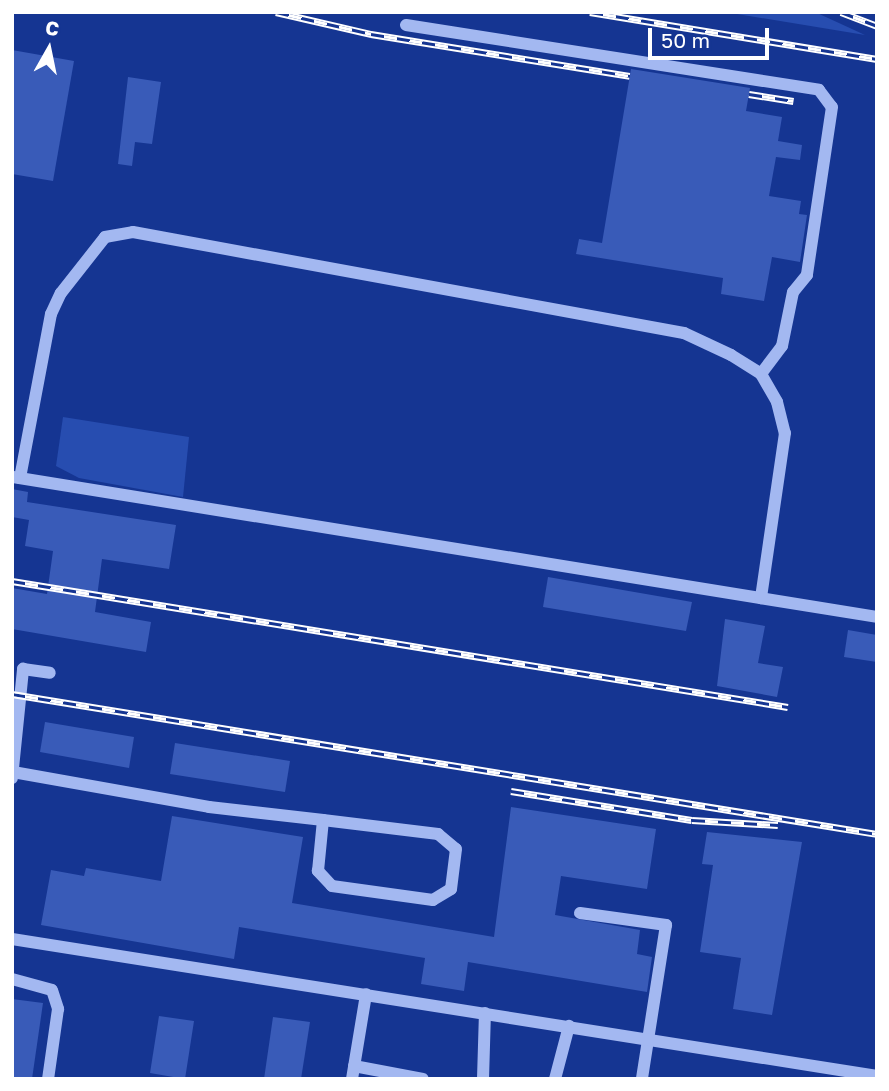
<!DOCTYPE html>
<meta charset="utf-8">
<style>
body{margin:0}
#map{position:relative;width:889px;height:1091px;overflow:hidden;background:#153592;font-family:"Golos Text",sans-serif}
div>[style]{position:absolute}
.green>*{inset:0;background:#274db0}
.building>*{inset:0;background:#395bb8}
.minor>*{height:12px;margin:-6px;padding:0 6px;transform-origin:6px;border-radius:6px;background:#a3b8f1}
.rail>*{height:7px;margin-top:-3.5px;transform-origin:0;background:repeating-linear-gradient(90deg,#153592 0 13px,#fff 0 26px);box-sizing:border-box;border-block:2px solid #fff}
span{translate:-50% -50%;white-space:nowrap;text-align:center;line-height:1.15;-webkit-text-stroke:5px #153592;paint-order:stroke}
.frame{position:absolute;inset:0;border:14px solid #fff;pointer-events:none}
.north{position:absolute;left:14px;top:14px;width:70px;height:70px;-webkit-text-stroke:5px #153592;paint-order:stroke;rotate:9deg;font-size:19px;font-weight:700;line-height:28px;text-align:center;color:#fff}
.north::after{content:'';display:block;margin:auto;width:24px;height:32px;background:#fff;clip-path:polygon(50% 0,100% 100%,50% 72%,0 100%)}
.scale{position:absolute;left:648px;top:28px;width:121px;height:32px;box-sizing:border-box;border:4px solid #fff;border-top:0;padding-left:9px;font-size:21px;line-height:24px;white-space:nowrap;color:#fff;-webkit-text-stroke:5px #153592;paint-order:stroke}
</style>
<div id="map">
<div class="green">
<div style="clip-path:polygon(725px 12px,815px 12px,865px 35px)"></div>
<div style="clip-path:polygon(63px 417px,189px 437px,183px 497px,79px 478px,56px 466px)"></div>
</div>
<div class="building">
<div style="clip-path:polygon(12px 50px,74px 61px,53px 181px,12px 174px)"></div>
<div style="clip-path:polygon(631px 69px,750px 88px,746px 111px,782px 117px,778px 141px,802px 145px,800px 160px,776px 157px,769px 196px,801px 201px,799px 214px,807px 215px,800px 262px,772px 257px,764px 301px,721px 294px,723px 278px,576px 254px,579px 239px,602px 243px)"></div>
<div style="clip-path:polygon(128px 77px,161px 82px,152px 144px,135px 142px,132px 166px,118px 164px)"></div>
<div style="clip-path:polygon(12px 489px,28px 492px,27px 502px,176px 525px,169px 569px,102px 559px,95px 612px,151px 622px,146px 652px,12px 629px,12px 588px,47px 594px,53px 551px,25px 546px,29px 520px,12px 517px)"></div>
<div style="clip-path:polygon(548px 577px,692px 602px,686px 631px,543px 607px)"></div>
<div style="clip-path:polygon(725px 619px,765px 626px,758px 663px,783px 667px,777px 697px,717px 686px)"></div>
<div style="clip-path:polygon(848px 630px,877px 635px,877px 662px,844px 657px)"></div>
<div style="clip-path:polygon(45px 722px,134px 737px,129px 768px,40px 752px)"></div>
<div style="clip-path:polygon(175px 743px,290px 761px,285px 792px,170px 774px)"></div>
<div style="clip-path:polygon(511px 807px,656px 829px,647px 889px,561px 876px,555px 915px,640px 930px,637px 954px,652px 957px,647px 992px,468px 962px,464px 991px,421px 984px,425px 958px,239px 927px,234px 959px,41px 925px,51px 870px,84px 876px,86px 868px,161px 881px,172px 816px,303px 837px,292px 903px,494px 937px)"></div>
<div style="clip-path:polygon(707px 832px,802px 842px,772px 1015px,733px 1009px,741px 958px,700px 952px,713px 865px,702px 864px)"></div>
<div style="clip-path:polygon(12px 999px,43px 1003px,32px 1079px,12px 1079px)"></div>
<div style="clip-path:polygon(159px 1016px,194px 1021px,185px 1079px,150px 1073px)"></div>
<div style="clip-path:polygon(273px 1017px,310px 1022px,301px 1079px,264px 1079px)"></div>
</div>
<div class="minor">
<div style="left:406px;top:25px;width:418px;rotate:8.9deg"></div>
<div style="left:819px;top:90px;width:21px;rotate:53deg"></div>
<div style="left:832px;top:107px;width:170px;rotate:98.5deg"></div>
<div style="left:807px;top:275px;width:22px;rotate:129deg"></div>
<div style="left:793px;top:292px;width:55px;rotate:101.5deg"></div>
<div style="left:782px;top:346px;width:35px;rotate:127deg"></div>
<div style="left:13px;top:477px;width:875px;rotate:9.2deg"></div>
<div style="left:20px;top:478px;width:167px;rotate:-79.3deg"></div>
<div style="left:51px;top:314px;width:23px;rotate:-65deg"></div>
<div style="left:61px;top:293px;width:71px;rotate:-51.8deg"></div>
<div style="left:105px;top:237px;width:28px;rotate:-10deg"></div>
<div style="left:133px;top:232px;width:560px;rotate:10.39deg"></div>
<div style="left:684px;top:333px;width:52px;rotate:25.1deg"></div>
<div style="left:731px;top:355px;width:36px;rotate:32deg"></div>
<div style="left:761px;top:374px;width:32px;rotate:60deg"></div>
<div style="left:777px;top:402px;width:32px;rotate:76deg"></div>
<div style="left:785px;top:433px;width:167px;rotate:98.3deg"></div>
<div style="left:13px;top:772px;width:199px;rotate:10.1deg"></div>
<div style="left:209px;top:807px;width:115px;rotate:6.5deg"></div>
<div style="left:323px;top:820px;width:116px;rotate:6.9deg"></div>
<div style="left:438px;top:834px;width:23px;rotate:40deg"></div>
<div style="left:456px;top:849px;width:40px;rotate:97.1deg"></div>
<div style="left:451px;top:889px;width:21px;rotate:149deg"></div>
<div style="left:433px;top:900px;width:102px;rotate:-172.1deg"></div>
<div style="left:332px;top:886px;width:21px;rotate:-133deg"></div>
<div style="left:318px;top:871px;width:51px;rotate:-84.4deg"></div>
<div style="left:12px;top:778px;width:110px;rotate:-84.2deg"></div>
<div style="left:23px;top:669px;width:27px;rotate:8deg"></div>
<div style="left:580px;top:913px;width:87px;rotate:7.9deg"></div>
<div style="left:666px;top:925px;width:156px;rotate:98.9deg"></div>
<div style="left:12px;top:939px;width:876px;rotate:9deg"></div>
<div style="left:12px;top:979px;width:41px;rotate:15.4deg"></div>
<div style="left:52px;top:990px;width:20px;rotate:72deg"></div>
<div style="left:58px;top:1009px;width:71px;rotate:98.1deg"></div>
<div style="left:354px;top:1066px;width:70px;rotate:10.7deg"></div>
<div style="left:352px;top:1079px;width:86px;rotate:-80.6deg"></div>
<div style="left:483px;top:1079px;width:66px;rotate:-88.3deg"></div>
<div style="left:555px;top:1079px;width:55px;rotate:-75.2deg"></div>
</div>
<div class="rail">
<div style="left:276px;top:12px;width:98px;rotate:13deg"></div>
<div style="left:371px;top:34px;width:262px;rotate:9.2deg"></div>
<div style="left:590px;top:12px;width:291px;rotate:9.3deg"></div>
<div style="left:841px;top:12px;width:39px;rotate:21deg"></div>
<div style="left:749px;top:94px;width:45px;rotate:9deg"></div>
<div style="left:12px;top:581px;width:786px;rotate:9.22deg"></div>
<div style="left:12px;top:694px;width:876px;rotate:9.19deg"></div>
<div style="left:511px;top:791px;width:183px;rotate:9.1deg"></div>
<div style="left:692px;top:820px;width:86px;rotate:3.3deg"></div>
</div>
<div class="frame"></div>
<div class="north">С</div>
<div class="scale">50 m</div>
</div>
